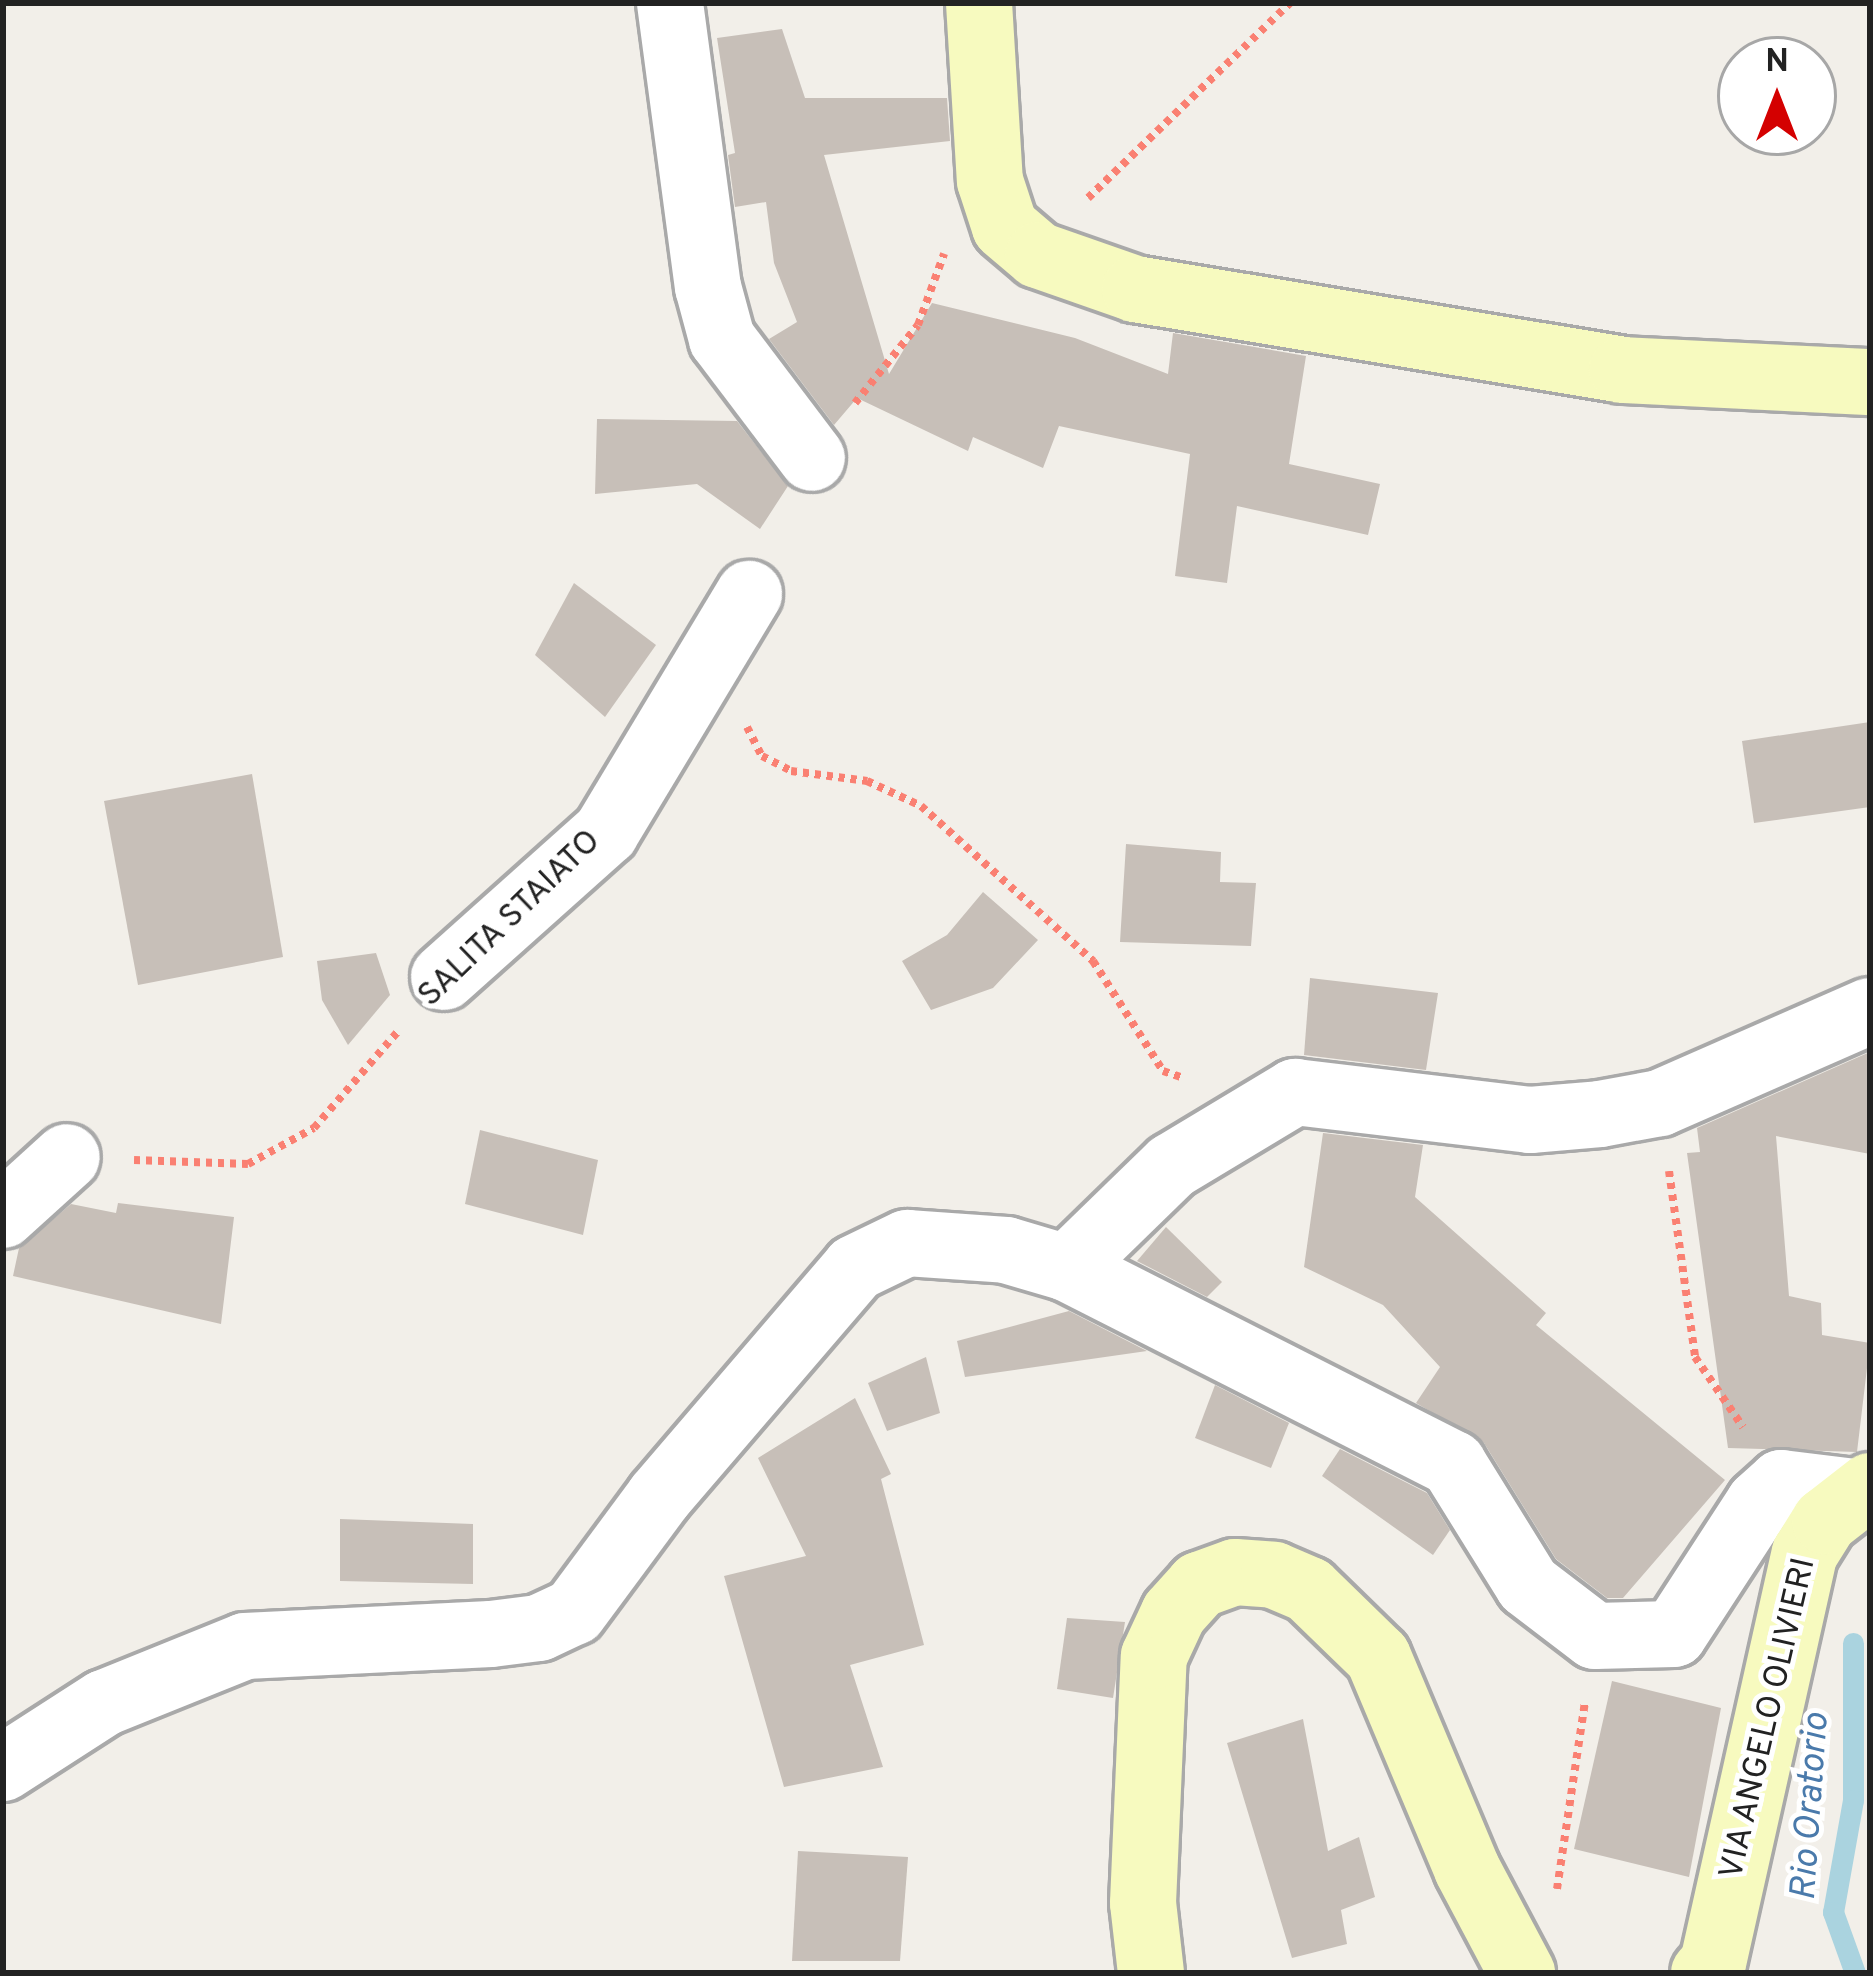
<!DOCTYPE html>
<style>
body{margin:0}
#map{position:relative;width:1873px;height:1976px;overflow:hidden;background:#f2efe9;font-family:Overpass,sans-serif}
div>[style]{position:absolute}
.stream>*{height:21px;margin:-10.5px;padding:0 10.5px;transform-origin:10.5px;border-radius:10.5px;background:#aad3df}
.building>*{inset:0;background:#c7bfb8}
.path>*{height:8px;margin-top:-4px;transform-origin:0;background:repeating-linear-gradient(90deg,#fa8072 0 6px,transparent 0 12px)}
.roads{filter:drop-shadow(3px 0 #a9a9a9) drop-shadow(-3px 0 #a9a9a9) drop-shadow(0 3px #a9a9a9) drop-shadow(0 -3px #a9a9a9)}
.street>*{height:66px;margin:-33px;padding:0 33px;transform-origin:33px;border-radius:33px;background:#fff}
.secondary>*{height:66px;margin:-33px;padding:0 33px;transform-origin:33px;border-radius:33px;background:#f7fabf}
span{translate:-50% -50%;white-space:nowrap;text-align:center;line-height:1.15;-webkit-text-stroke:10px #fff;paint-order:stroke}
.street-label{font-size:33px;color:#222}
.water-label{font-size:36px;color:#4a7aab;font-style:italic}
.frame{position:absolute;inset:0;border:6px solid #222;pointer-events:none}
.north{position:absolute;left:1717px;top:36px;width:120px;height:120px;box-sizing:border-box;background:#fff;border:3px solid #a7a7a7;border-radius:50%;rotate:0deg;font-size:33px;font-weight:700;line-height:48px;text-align:center;color:#222}
.north::after{content:'';display:block;margin:auto;width:42px;height:54px;background:#d40000;clip-path:polygon(50% 0,100% 100%,50% 72%,0 100%)}
</style>
<div id="map">
<div class="stream">
<div style="left:1853px;top:1643px;width:157px;rotate:90deg"></div>
<div style="left:1853px;top:1800px;width:114px;rotate:100.1deg"></div>
<div style="left:1833px;top:1912px;width:65px;rotate:70.2deg"></div>
</div>
<div class="building">
<div style="clip-path:polygon(782px 29px,805px 98px,947px 98px,950px 141px,824px 155px,889px 374px,932px 303px,1075px 338px,1168px 374px,1173px 333px,1306px 356px,1289px 464px,1380px 484px,1368px 535px,1237px 506px,1227px 583px,1175px 576px,1190px 454px,1059px 426px,1043px 468px,973px 437px,968px 451px,857px 398px,834px 425px,769px 339px,797px 322px,774px 263px,766px 202px,735px 207px,728px 155px,735px 153px,717px 38px)"></div>
<div style="clip-path:polygon(597px 419px,737px 421px,788px 486px,760px 529px,697px 484px,595px 494px)"></div>
<div style="clip-path:polygon(574px 583px,656px 645px,605px 717px,535px 655px)"></div>
<div style="clip-path:polygon(1870px 722px,1870px 807px,1754px 823px,1742px 741px)"></div>
<div style="clip-path:polygon(252px 774px,283px 957px,138px 985px,104px 801px)"></div>
<div style="clip-path:polygon(1126px 844px,1221px 852px,1220px 882px,1256px 883px,1251px 946px,1120px 942px)"></div>
<div style="clip-path:polygon(983px 892px,1038px 940px,993px 988px,931px 1010px,902px 961px,947px 935px)"></div>
<div style="clip-path:polygon(376px 953px,390px 995px,348px 1045px,322px 1000px,317px 961px)"></div>
<div style="clip-path:polygon(1310px 978px,1438px 993px,1426px 1070px,1304px 1055px)"></div>
<div style="clip-path:polygon(1870px 1052px,1870px 1154px,1776px 1136px,1789px 1296px,1821px 1303px,1822px 1335px,1870px 1343px,1857px 1452px,1728px 1448px,1687px 1153px,1700px 1152px,1697px 1128px)"></div>
<div style="clip-path:polygon(480px 1130px,598px 1160px,583px 1235px,465px 1204px)"></div>
<div style="clip-path:polygon(1323px 1133px,1423px 1145px,1415px 1197px,1546px 1313px,1536px 1325px,1725px 1480px,1623px 1598px,1607px 1598px,1556px 1559px,1484px 1443px,1416px 1403px,1440px 1367px,1383px 1305px,1304px 1267px)"></div>
<div style="clip-path:polygon(118px 1203px,234px 1217px,221px 1324px,13px 1276px,19px 1248px,71px 1204px,116px 1213px)"></div>
<div style="clip-path:polygon(1166px 1227px,1222px 1282px,1207px 1297px,1137px 1261px)"></div>
<div style="clip-path:polygon(1069px 1311px,1147px 1351px,965px 1377px,957px 1341px)"></div>
<div style="clip-path:polygon(926px 1357px,940px 1413px,887px 1431px,868px 1383px)"></div>
<div style="clip-path:polygon(1215px 1385px,1289px 1423px,1271px 1468px,1195px 1438px)"></div>
<div style="clip-path:polygon(855px 1398px,891px 1474px,881px 1479px,924px 1645px,850px 1665px,883px 1767px,784px 1787px,724px 1576px,806px 1556px,758px 1458px)"></div>
<div style="clip-path:polygon(1340px 1449px,1427px 1493px,1450px 1530px,1433px 1555px,1322px 1476px)"></div>
<div style="clip-path:polygon(340px 1519px,473px 1524px,473px 1584px,340px 1581px)"></div>
<div style="clip-path:polygon(1067px 1618px,1125px 1622px,1113px 1698px,1057px 1689px)"></div>
<div style="clip-path:polygon(1612px 1681px,1721px 1708px,1689px 1877px,1574px 1849px)"></div>
<div style="clip-path:polygon(1303px 1719px,1328px 1851px,1359px 1837px,1375px 1897px,1341px 1910px,1347px 1944px,1292px 1958px,1227px 1743px)"></div>
<div style="clip-path:polygon(798px 1851px,908px 1857px,900px 1961px,792px 1961px)"></div>
</div>
<div class="path">
<div style="left:1088px;top:198px;width:281px;rotate:-44deg"></div>
<div style="left:855px;top:403px;width:100px;rotate:-51.1deg"></div>
<div style="left:918px;top:325px;width:76px;rotate:-69.9deg"></div>
<div style="left:747px;top:727px;width:33px;rotate:63deg"></div>
<div style="left:762px;top:756px;width:33px;rotate:27deg"></div>
<div style="left:791px;top:771px;width:77px;rotate:7.5deg"></div>
<div style="left:867px;top:781px;width:60px;rotate:24.8deg"></div>
<div style="left:921px;top:806px;width:232px;rotate:42deg"></div>
<div style="left:1093px;top:961px;width:130px;rotate:57.5deg"></div>
<div style="left:1163px;top:1071px;width:21px;rotate:19deg"></div>
<div style="left:134px;top:1160px;width:114px;rotate:2deg"></div>
<div style="left:248px;top:1164px;width:75px;rotate:-28.6deg"></div>
<div style="left:314px;top:1128px;width:131px;rotate:-49deg"></div>
<div style="left:1669px;top:1171px;width:188px;rotate:82deg"></div>
<div style="left:1695px;top:1357px;width:85px;rotate:55.6deg"></div>
<div style="left:1557px;top:1889px;width:189px;rotate:-81.5deg"></div>
</div>
<div class="roads">
<div class="street">
<div style="left:670px;top:3px;width:287px;rotate:82.4deg"></div>
<div style="left:708px;top:287px;width:54px;rotate:74.9deg"></div>
<div style="left:722px;top:339px;width:149px;rotate:52.9deg"></div>
<div style="left:444px;top:977px;width:217px;rotate:-41.8deg"></div>
<div style="left:606px;top:832px;width:278px;rotate:-59deg"></div>
<div style="left:3px;top:1215px;width:86px;rotate:-42.2deg"></div>
<div style="left:1067px;top:1268px;width:146px;rotate:-44.2deg"></div>
<div style="left:1172px;top:1166px;width:144px;rotate:-31deg"></div>
<div style="left:1295px;top:1092px;width:237px;rotate:6.8deg"></div>
<div style="left:1530px;top:1120px;width:70px;rotate:-4.9deg"></div>
<div style="left:1600px;top:1114px;width:61px;rotate:-10.4deg"></div>
<div style="left:1660px;top:1103px;width:229px;rotate:-23.7deg"></div>
<div style="left:3px;top:1768px;width:120px;rotate:-32.8deg"></div>
<div style="left:104px;top:1703px;width:152px;rotate:-22deg"></div>
<div style="left:245px;top:1646px;width:246px;rotate:-2.8deg"></div>
<div style="left:491px;top:1634px;width:48px;rotate:-7.1deg"></div>
<div style="left:539px;top:1628px;width:38px;rotate:-25deg"></div>
<div style="left:574px;top:1612px;width:143px;rotate:-53.5deg"></div>
<div style="left:659px;top:1497px;width:301px;rotate:-49.4deg"></div>
<div style="left:855px;top:1268px;width:58px;rotate:-25.7deg"></div>
<div style="left:907px;top:1243px;width:99px;rotate:4deg"></div>
<div style="left:1006px;top:1250px;width:64px;rotate:16.4deg"></div>
<div style="left:1067px;top:1268px;width:433px;rotate:26.9deg"></div>
<div style="left:1453px;top:1464px;width:142px;rotate:58.2deg"></div>
<div style="left:1528px;top:1585px;width:84px;rotate:37.3deg"></div>
<div style="left:1595px;top:1636px;width:79px;rotate:-1.5deg"></div>
<div style="left:1674px;top:1634px;width:156px;rotate:-57deg"></div>
<div style="left:1759px;top:1503px;width:30px;rotate:-42deg"></div>
<div style="left:1781px;top:1483px;width:74px;rotate:7deg"></div>
</div>
<div class="secondary">
<div style="left:979px;top:3px;width:178px;rotate:86.5deg"></div>
<div style="left:990px;top:181px;width:48px;rotate:71.9deg"></div>
<div style="left:1005px;top:227px;width:43px;rotate:40.3deg"></div>
<div style="left:1038px;top:255px;width:103px;rotate:19.3deg"></div>
<div style="left:1135px;top:289px;width:494px;rotate:9.4deg"></div>
<div style="left:1622px;top:370px;width:248px;rotate:2.8deg"></div>
<div style="left:1151px;top:1973px;width:70px;rotate:-96.5deg"></div>
<div style="left:1143px;top:1903px;width:247px;rotate:-87.5deg"></div>
<div style="left:1154px;top:1656px;width:47px;rotate:-65.1deg"></div>
<div style="left:1174px;top:1613px;width:38px;rotate:-48deg"></div>
<div style="left:1199px;top:1585px;width:38px;rotate:-20deg"></div>
<div style="left:1235px;top:1572px;width:39px;rotate:4deg"></div>
<div style="left:1274px;top:1575px;width:38px;rotate:23deg"></div>
<div style="left:1309px;top:1590px;width:96px;rotate:44.2deg"></div>
<div style="left:1378px;top:1657px;width:230px;rotate:67.2deg"></div>
<div style="left:1467px;top:1869px;width:118px;rotate:62.1deg"></div>
<div style="left:1704px;top:1973px;width:13px;rotate:-48deg"></div>
<div style="left:1713px;top:1963px;width:420px;rotate:-77.4deg"></div>
<div style="left:1805px;top:1553px;width:38px;rotate:-58deg"></div>
<div style="left:1825px;top:1521px;width:57px;rotate:-37.9deg"></div>
</div>
</div>
<div class="street-label">
<span style="left:511px;top:920px;rotate:-44deg">SALITA STAIATO</span>
<span style="left:1770px;top:1719px;rotate:-77deg">VIA ANGELO OLIVIERI</span>
</div>
<div class="water-label">
<span style="left:1812px;top:1807px;rotate:-86deg">Rio Oratorio</span>
</div>
<div class="frame"></div>
<div class="north">N</div>
</div>
